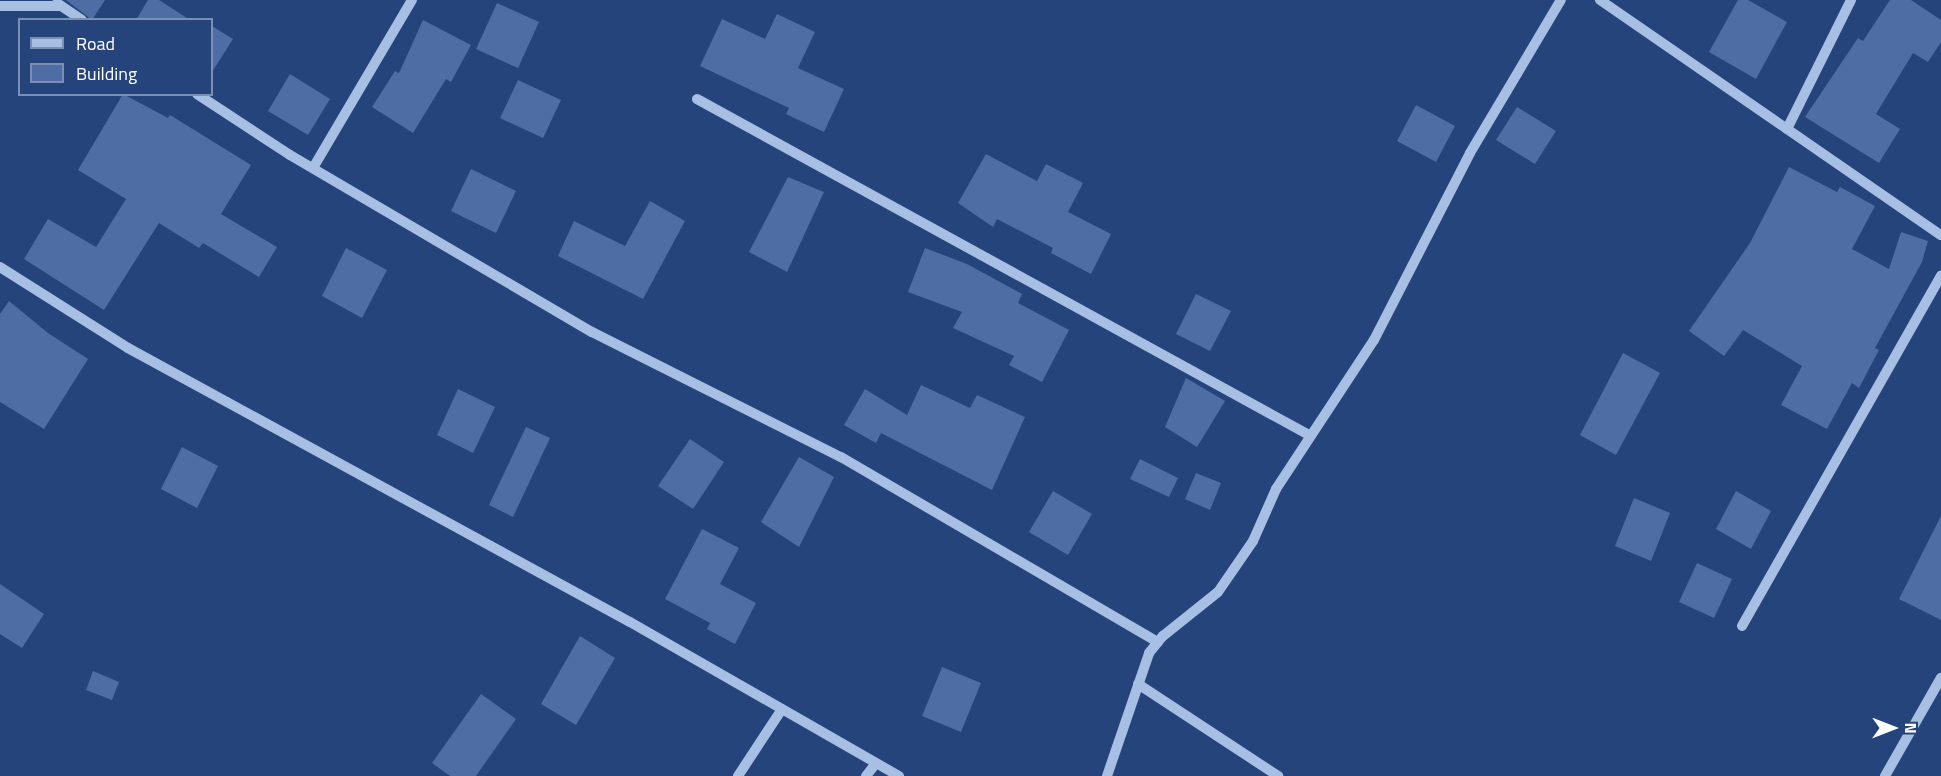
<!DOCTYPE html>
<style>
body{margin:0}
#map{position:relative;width:1941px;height:776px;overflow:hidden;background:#25447b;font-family:"Titillium Web",sans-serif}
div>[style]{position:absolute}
.building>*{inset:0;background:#4d6da4}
.minor>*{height:10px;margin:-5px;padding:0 5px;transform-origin:5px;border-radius:5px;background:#a8bfe4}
span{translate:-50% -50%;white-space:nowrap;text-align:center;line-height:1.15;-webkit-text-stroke:4.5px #25447b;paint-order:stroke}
.legend{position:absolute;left:18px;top:18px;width:195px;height:78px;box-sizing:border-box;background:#25447b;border:2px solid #7c8fb0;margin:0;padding:8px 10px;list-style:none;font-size:18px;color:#fff}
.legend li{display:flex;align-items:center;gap:12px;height:30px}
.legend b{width:30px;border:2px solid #7c8fb0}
.north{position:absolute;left:1863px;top:698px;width:60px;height:60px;-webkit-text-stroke:4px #25447b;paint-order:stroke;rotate:90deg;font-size:16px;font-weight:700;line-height:24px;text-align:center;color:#fff}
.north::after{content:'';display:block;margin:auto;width:21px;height:27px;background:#fff;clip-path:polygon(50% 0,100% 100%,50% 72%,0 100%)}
</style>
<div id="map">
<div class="building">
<div style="clip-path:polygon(66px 0,105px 0,92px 20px)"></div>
<div style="clip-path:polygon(148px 0,159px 0,190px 20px,136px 20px)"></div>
<div style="clip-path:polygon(1738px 0,1748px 0,1787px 22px,1756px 79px,1709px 52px)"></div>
<div style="clip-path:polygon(1890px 0,1911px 0,1941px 20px,1941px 42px,1928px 62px,1913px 53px,1876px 114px,1900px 129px,1879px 163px,1805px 117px,1858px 38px,1863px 41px)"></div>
<div style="clip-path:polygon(497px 3px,539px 22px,518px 68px,476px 49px)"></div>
<div style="clip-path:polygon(777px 14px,815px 32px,798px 68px,844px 89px,824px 132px,786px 114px,789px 108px,700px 66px,722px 19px,765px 39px)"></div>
<div style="clip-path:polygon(423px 20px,471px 45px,451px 82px,446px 79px,413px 133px,372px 107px,395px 71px,399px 73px)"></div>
<div style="clip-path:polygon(212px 26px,233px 39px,212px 72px)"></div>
<div style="clip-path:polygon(290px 74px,330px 99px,308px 135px,268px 111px)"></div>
<div style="clip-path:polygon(518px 80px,561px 100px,543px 138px,500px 118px)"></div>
<div style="clip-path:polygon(123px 94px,168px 118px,170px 115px,251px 165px,221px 214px,277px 247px,259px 277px,203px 243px,199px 248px,159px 223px,104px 310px,24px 259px,48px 219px,96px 247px,126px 199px,78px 170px)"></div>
<div style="clip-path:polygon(1416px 105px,1455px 126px,1436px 162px,1397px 141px)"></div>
<div style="clip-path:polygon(1517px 107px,1556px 131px,1535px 164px,1496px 140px)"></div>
<div style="clip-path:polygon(986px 154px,1037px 181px,1046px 164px,1083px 183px,1068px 212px,1111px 234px,1091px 274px,1051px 253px,1053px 248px,997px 219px,993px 227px,958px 203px)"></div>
<div style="clip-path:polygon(1789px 167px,1837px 192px,1840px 187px,1875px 206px,1852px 249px,1889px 269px,1901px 232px,1928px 241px,1922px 262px,1875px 348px,1879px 350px,1859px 388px,1852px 383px,1827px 429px,1781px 405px,1802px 366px,1743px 330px,1724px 356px,1689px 331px,1750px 243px)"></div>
<div style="clip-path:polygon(471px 169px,516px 191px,496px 233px,451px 211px)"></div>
<div style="clip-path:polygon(788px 177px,824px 192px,787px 272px,749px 252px)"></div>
<div style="clip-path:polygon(650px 201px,685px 221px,643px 299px,558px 256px,574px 221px,625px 246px)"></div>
<div style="clip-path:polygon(346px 248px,387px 270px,362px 318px,322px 296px)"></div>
<div style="clip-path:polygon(925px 248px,967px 264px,1022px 294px,1018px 303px,1069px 330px,1042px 382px,1009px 365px,1014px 356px,953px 328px,962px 312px,908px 292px)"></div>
<div style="clip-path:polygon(1196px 294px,1231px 311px,1210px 351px,1176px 334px)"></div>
<div style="clip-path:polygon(9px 301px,48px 333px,88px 359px,44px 429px,0 402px,0 314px)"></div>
<div style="clip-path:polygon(1623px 353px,1660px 373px,1616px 455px,1580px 435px)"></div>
<div style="clip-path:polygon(1186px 378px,1225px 401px,1197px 447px,1165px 427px)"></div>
<div style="clip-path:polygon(921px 385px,970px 408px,977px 395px,1025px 417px,992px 490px,881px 433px,876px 443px,844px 425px,865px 389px,907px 415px)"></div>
<div style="clip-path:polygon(458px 389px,495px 407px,473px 453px,437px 435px)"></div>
<div style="clip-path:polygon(526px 427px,550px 438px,513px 517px,489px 505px)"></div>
<div style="clip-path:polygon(690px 439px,724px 462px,693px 509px,658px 486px)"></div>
<div style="clip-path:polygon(182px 447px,218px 466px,197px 508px,161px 489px)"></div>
<div style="clip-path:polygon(799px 457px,834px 477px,799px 547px,761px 522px)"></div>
<div style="clip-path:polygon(1140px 459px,1178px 478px,1169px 497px,1130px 479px)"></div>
<div style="clip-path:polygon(1196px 473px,1221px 483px,1210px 510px,1185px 499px)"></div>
<div style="clip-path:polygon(1053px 491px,1092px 514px,1068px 555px,1029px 532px)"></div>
<div style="clip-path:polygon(1736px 491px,1771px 511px,1751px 549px,1716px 529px)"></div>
<div style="clip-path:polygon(1634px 498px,1670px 513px,1651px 561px,1615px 546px)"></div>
<div style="clip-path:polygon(1941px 516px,1941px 620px,1899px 599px)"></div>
<div style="clip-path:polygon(702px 529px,739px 548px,720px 584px,756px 603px,735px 644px,707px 629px,710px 623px,665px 599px)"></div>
<div style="clip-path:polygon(1697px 563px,1732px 579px,1714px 618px,1679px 602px)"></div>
<div style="clip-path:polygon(0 584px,44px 614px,22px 648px,0 634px)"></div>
<div style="clip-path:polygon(580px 636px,615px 658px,576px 725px,541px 704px)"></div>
<div style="clip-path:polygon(942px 667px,981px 683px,961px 732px,922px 716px)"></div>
<div style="clip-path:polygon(93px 671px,119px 682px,112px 700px,86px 690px)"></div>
<div style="clip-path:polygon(481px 694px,516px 719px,476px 776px,450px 776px,432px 763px)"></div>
</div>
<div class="minor">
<div style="left:1600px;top:0;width:414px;rotate:34.6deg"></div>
<div style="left:57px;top:3px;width:30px;rotate:34deg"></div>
<div style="left:0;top:6px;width:61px"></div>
<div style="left:197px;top:94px;width:111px;rotate:33.3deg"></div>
<div style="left:290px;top:155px;width:350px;rotate:30.4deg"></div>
<div style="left:592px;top:332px;width:279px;rotate:26.7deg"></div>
<div style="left:841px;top:457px;width:367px;rotate:30.3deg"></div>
<div style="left:697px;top:99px;width:698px;rotate:28.77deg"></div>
<div style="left:1787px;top:129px;width:144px;rotate:-63.6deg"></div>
<div style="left:313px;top:168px;width:195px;rotate:-59.5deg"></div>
<div style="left:0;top:267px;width:151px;rotate:32.3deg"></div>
<div style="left:128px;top:348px;width:572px;rotate:28.63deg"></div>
<div style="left:630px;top:622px;width:310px;rotate:29.8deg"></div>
<div style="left:1742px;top:626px;width:403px;rotate:-60.4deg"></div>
<div style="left:1138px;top:684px;width:168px;rotate:33.3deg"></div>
<div style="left:738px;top:776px;width:80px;rotate:-56.7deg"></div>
<div style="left:866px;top:776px;width:16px;rotate:-52deg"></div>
<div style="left:1107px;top:776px;width:130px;rotate:-71.1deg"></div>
<div style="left:1149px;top:653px;width:22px;rotate:-51deg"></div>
<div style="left:1163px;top:636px;width:70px;rotate:-38.7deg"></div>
<div style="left:1218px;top:592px;width:62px;rotate:-55.5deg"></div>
<div style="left:1253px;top:541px;width:57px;rotate:-66.1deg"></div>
<div style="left:1276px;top:489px;width:178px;rotate:-56.7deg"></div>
<div style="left:1374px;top:340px;width:210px;rotate:-62.8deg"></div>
<div style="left:1470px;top:153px;width:178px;rotate:-59.3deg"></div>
<div style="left:1885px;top:776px;width:113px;rotate:-60.3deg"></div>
</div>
<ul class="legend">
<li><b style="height:8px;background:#a8bfe4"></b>Road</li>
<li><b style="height:16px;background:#4d6da4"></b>Building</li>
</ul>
<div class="north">N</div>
</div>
